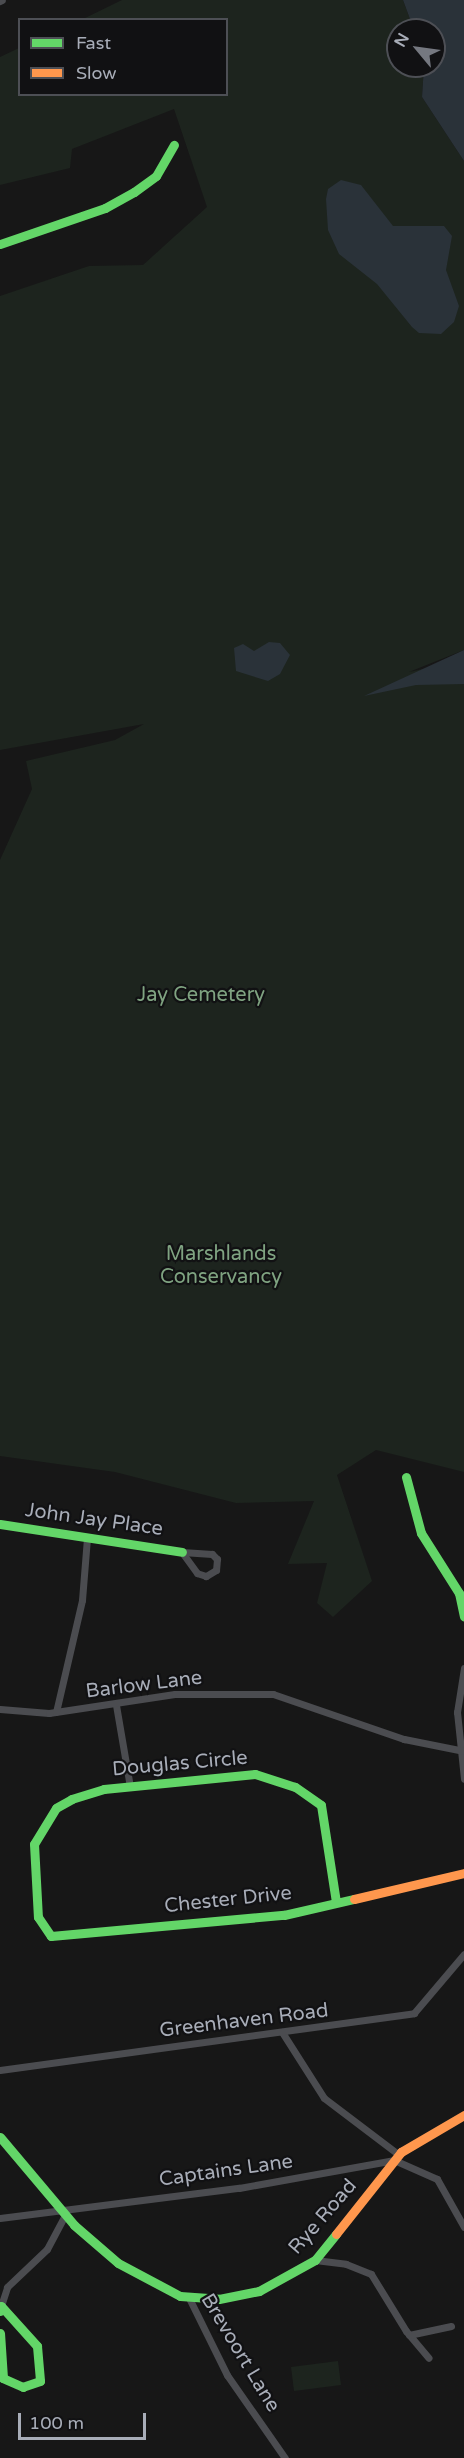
<!DOCTYPE html>
<style>
body{margin:0}
#map{position:relative;width:464px;height:2458px;overflow:hidden;background:#171717;font-family:"Varela Round",sans-serif}
div>[style]{position:absolute}
.green>*{inset:0;background:#1d241e}
.water>*{inset:0;background:#2a3239}
.street>*{height:7px;margin:-3.5px;padding:0 3.5px;transform-origin:3.5px;border-radius:3.5px;background:#4b4c50}
.fast>*{height:9px;margin:-4.5px;padding:0 4.5px;transform-origin:4.5px;border-radius:4.5px;background:#63d668}
.slow>*{height:9px;margin:-4.5px;padding:0 4.5px;transform-origin:4.5px;border-radius:4.5px;background:#ff974d}
span{translate:-50% -50%;white-space:nowrap;text-align:center;line-height:1.15;-webkit-text-stroke:4.5px #111113;paint-order:stroke}
.park-label{font-size:20px;color:#7fa381}
.street-label{font-size:20px;color:#a8adb8}
.legend{position:absolute;left:18px;top:18px;width:210px;height:78px;box-sizing:border-box;background:#111113;border:2px solid #4d4f55;margin:0;padding:8px 10px;list-style:none;font-size:18px;color:#a8adb8}
.legend li{display:flex;align-items:center;gap:12px;height:30px}
.legend b{width:30px;border:2px solid #4d4f55}
.north{position:absolute;left:386px;top:18px;width:60px;height:60px;box-sizing:border-box;background:#111113;border:2px solid #4d4f55;border-radius:50%;rotate:299deg;font-size:16px;font-weight:700;line-height:24px;text-align:center;color:#a8adb8}
.north::after{content:'';display:block;margin:auto;width:21px;height:27px;background:#757880;clip-path:polygon(50% 0,100% 100%,50% 72%,0 100%)}
.scale{position:absolute;left:18px;top:2413px;width:128px;height:27px;box-sizing:border-box;border:3px solid #a8adb8;border-top:0;padding-left:8px;font-size:18px;line-height:21px;white-space:nowrap;color:#a8adb8;-webkit-text-stroke:4px #111113;paint-order:stroke}
</style>
<div id="map">
<div class="green">
<div style="clip-path:polygon(122px 0,403px 0,414px 30px,398px 30px,398px 66px,424px 66px,422px 97px,464px 161px,464px 650px,409px 672px,464px 660px,464px 1472px,376px 1450px,337px 1475px,372px 1581px,333px 1617px,317px 1603px,327px 1563px,288px 1564px,314px 1501px,236px 1503px,115px 1472px,0 1456px,0 860px,32px 789px,26px 761px,115px 740px,144px 724px,0 750px,0 296px,89px 266px,143px 265px,207px 207px,174px 109px,72px 149px,70px 168px,0 185px,0 57px,19px 48px,20px 94px,226px 94px,226px 20px,83px 19px)"></div>
<div style="clip-path:polygon(338px 2361px,341px 2385px,294px 2391px,291px 2367px)"></div>
</div>
<div class="water">
<div style="clip-path:polygon(403px 0,464px 0,464px 161px,422px 97px,424px 66px,434px 66px,434px 30px,414px 30px)"></div>
<div style="clip-path:polygon(341px 180px,361px 185px,393px 226px,444px 226px,452px 236px,446px 270px,459px 306px,454px 322px,441px 334px,419px 333px,412px 327px,377px 284px,339px 254px,328px 230px,326px 199px,328px 189px)"></div>
<div style="clip-path:polygon(269px 642px,280px 643px,290px 655px,280px 674px,268px 681px,236px 671px,234px 648px,243px 644px,254px 651px)"></div>
<div style="clip-path:polygon(464px 650px,464px 684px,416px 685px,364px 696px)"></div>
</div>
<div class="street">
<div style="left:0;top:1px;width:2px;rotate:-27deg"></div>
<div style="left:182px;top:1552px;width:30px;rotate:4deg"></div>
<div style="left:212px;top:1554px;width:7px;rotate:45deg"></div>
<div style="left:217px;top:1559px;width:11px;rotate:95deg"></div>
<div style="left:216px;top:1570px;width:12px;rotate:149deg"></div>
<div style="left:206px;top:1576px;width:9px;rotate:-162deg"></div>
<div style="left:197px;top:1573px;width:26px;rotate:-126deg"></div>
<div style="left:464px;top:1668px;width:45px;rotate:99deg"></div>
<div style="left:457px;top:1712px;width:67px;rotate:84deg"></div>
<div style="left:116px;top:1705px;width:83px;rotate:80.3deg"></div>
<div style="left:0;top:1709px;width:49px;rotate:4.7deg"></div>
<div style="left:49px;top:1713px;width:127px;rotate:-8.6deg"></div>
<div style="left:175px;top:1694px;width:98px"></div>
<div style="left:273px;top:1694px;width:139px;rotate:19deg"></div>
<div style="left:404px;top:1739px;width:61px;rotate:11.3deg"></div>
<div style="left:56px;top:1712px;width:115px;rotate:-76.9deg"></div>
<div style="left:82px;top:1600px;width:62px;rotate:-85.4deg"></div>
<div style="left:282px;top:2032px;width:78px;rotate:57.5deg"></div>
<div style="left:324px;top:2098px;width:94px;rotate:37.2deg"></div>
<div style="left:0;top:2070px;width:418px;rotate:-7.8deg"></div>
<div style="left:414px;top:2013px;width:77px;rotate:-49.7deg"></div>
<div style="left:0;top:2218px;width:241px;rotate:-7.2deg"></div>
<div style="left:239px;top:2188px;width:158px;rotate:-10.2deg"></div>
<div style="left:394px;top:2160px;width:47px;rotate:23.8deg"></div>
<div style="left:437px;top:2179px;width:55px;rotate:60.6deg"></div>
<div style="left:315px;top:2260px;width:31px;rotate:7deg"></div>
<div style="left:346px;top:2264px;width:27px;rotate:22deg"></div>
<div style="left:371px;top:2274px;width:67px;rotate:58.4deg"></div>
<div style="left:406px;top:2331px;width:35px;rotate:50deg"></div>
<div style="left:189px;top:2298px;width:86px;rotate:63.7deg"></div>
<div style="left:227px;top:2375px;width:101px;rotate:55.1deg"></div>
<div style="left:1px;top:2306px;width:20px;rotate:-72deg"></div>
<div style="left:7px;top:2287px;width:55px;rotate:-43.5deg"></div>
<div style="left:47px;top:2249px;width:40px;rotate:-62deg"></div>
<div style="left:409px;top:2335px;width:43px;rotate:-12.1deg"></div>
</div>
<div class="fast">
<div style="left:0;top:244px;width:111px;rotate:-18.9deg"></div>
<div style="left:105px;top:208px;width:33px;rotate:-29deg"></div>
<div style="left:134px;top:192px;width:27px;rotate:-36deg"></div>
<div style="left:156px;top:176px;width:36px;rotate:-60deg"></div>
<div style="left:406px;top:1477px;width:58px;rotate:75deg"></div>
<div style="left:421px;top:1533px;width:71px;rotate:57.7deg"></div>
<div style="left:459px;top:1593px;width:24px;rotate:78deg"></div>
<div style="left:0;top:1524px;width:184px;rotate:8.7deg"></div>
<div style="left:336px;top:1902px;width:98px;rotate:-98.8deg"></div>
<div style="left:321px;top:1805px;width:32px;rotate:-145deg"></div>
<div style="left:295px;top:1787px;width:42px;rotate:-162deg"></div>
<div style="left:255px;top:1774px;width:152px;rotate:174.3deg"></div>
<div style="left:104px;top:1789px;width:34px;rotate:163deg"></div>
<div style="left:72px;top:1799px;width:18px;rotate:151deg"></div>
<div style="left:56px;top:1808px;width:42px;rotate:121.4deg"></div>
<div style="left:34px;top:1844px;width:73px;rotate:86.9deg"></div>
<div style="left:38px;top:1917px;width:23px;rotate:56deg"></div>
<div style="left:51px;top:1936px;width:234px;rotate:-5.2deg"></div>
<div style="left:284px;top:1915px;width:72px;rotate:-12.9deg"></div>
<div style="left:0;top:2137px;width:115px;rotate:49.9deg"></div>
<div style="left:74px;top:2225px;width:58px;rotate:40.8deg"></div>
<div style="left:118px;top:2263px;width:70px;rotate:28deg"></div>
<div style="left:180px;top:2296px;width:39px;rotate:4deg"></div>
<div style="left:219px;top:2299px;width:41px;rotate:-11.3deg"></div>
<div style="left:259px;top:2291px;width:64px;rotate:-29deg"></div>
<div style="left:315px;top:2260px;width:33px;rotate:-51deg"></div>
<div style="left:0;top:2311px;width:5px;rotate:-79deg"></div>
<div style="left:1px;top:2306px;width:54px;rotate:48deg"></div>
<div style="left:37px;top:2346px;width:35px;rotate:85deg"></div>
<div style="left:40px;top:2381px;width:18px;rotate:161deg"></div>
<div style="left:23px;top:2387px;width:22px;rotate:-156deg"></div>
<div style="left:3px;top:2378px;width:45px;rotate:-93.8deg"></div>
</div>
<div class="slow">
<div style="left:354px;top:1899px;width:113px;rotate:-13.3deg"></div>
<div style="left:336px;top:2234px;width:105px;rotate:-51.6deg"></div>
<div style="left:401px;top:2152px;width:73px;rotate:-30.4deg"></div>
</div>
<div class="park-label">
<span style="left:201px;top:995px">Jay Cemetery</span>
<span style="left:221px;top:1266px">Marshlands<br>Conservancy</span>
</div>
<div class="street-label">
<span style="left:94px;top:1520px;rotate:8deg">John Jay Place</span>
<span style="left:144px;top:1685px;rotate:-7deg">Barlow Lane</span>
<span style="left:180px;top:1764px;rotate:-5deg">Douglas Circle</span>
<span style="left:228px;top:1900px;rotate:-6deg">Chester Drive</span>
<span style="left:244px;top:2021px;rotate:-7deg">Greenhaven Road</span>
<span style="left:226px;top:2171px;rotate:-8deg">Captains Lane</span>
<span style="left:323px;top:2217px;rotate:-49deg">Rye Road</span>
<span style="left:240px;top:2353px;rotate:59deg">Brevoort Lane</span>
</div>
<ul class="legend">
<li><b style="height:8px;background:#63d668"></b>Fast</li>
<li><b style="height:8px;background:#ff974d"></b>Slow</li>
</ul>
<div class="north">N</div>
<div class="scale">100 m</div>
</div>
